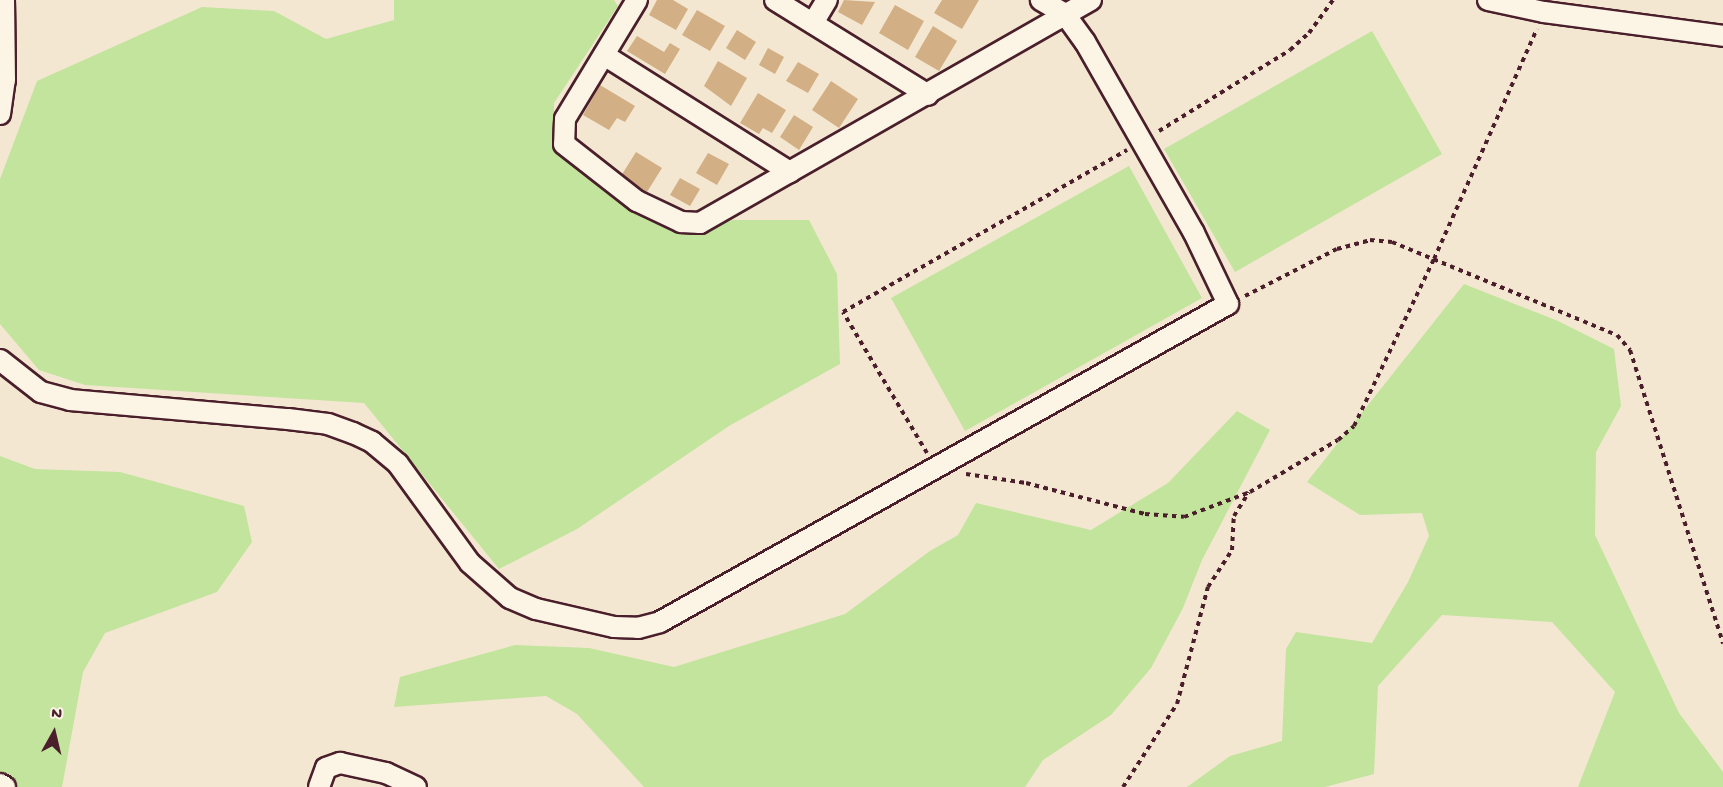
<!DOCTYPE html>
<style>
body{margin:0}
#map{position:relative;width:1723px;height:787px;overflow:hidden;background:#f4e7d2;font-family:"Gochi Hand",sans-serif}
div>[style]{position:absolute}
.green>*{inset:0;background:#c2e49d}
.building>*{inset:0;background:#d2af84}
.path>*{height:4px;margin-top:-2px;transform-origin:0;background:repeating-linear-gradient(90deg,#4a1f2b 0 4.5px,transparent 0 9px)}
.roads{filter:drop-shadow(2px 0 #4a1f2b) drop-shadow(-2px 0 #4a1f2b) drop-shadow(0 2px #4a1f2b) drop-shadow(0 -2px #4a1f2b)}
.minor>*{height:20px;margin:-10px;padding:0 10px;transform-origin:10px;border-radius:10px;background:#fcf5e5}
span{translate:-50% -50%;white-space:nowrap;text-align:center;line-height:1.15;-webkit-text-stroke:5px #fcf5e5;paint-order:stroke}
.north{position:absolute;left:24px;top:703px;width:60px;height:60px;-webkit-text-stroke:4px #fcf5e5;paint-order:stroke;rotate:8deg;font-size:16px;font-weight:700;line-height:24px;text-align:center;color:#4a1f2b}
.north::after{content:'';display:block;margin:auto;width:21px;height:27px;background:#4a1f2b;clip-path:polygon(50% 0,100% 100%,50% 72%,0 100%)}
</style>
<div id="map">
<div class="green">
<div style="clip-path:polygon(394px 0,614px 0,618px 6px,554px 103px,554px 139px,569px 159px,644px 213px,674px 230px,703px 232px,732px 220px,809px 220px,837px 274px,840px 364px,729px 426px,577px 529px,499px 569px,364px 403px,85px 385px,39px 370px,0 324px,0 179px,37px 81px,202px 7px,274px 11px,326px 39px,394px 20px)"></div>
<div style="clip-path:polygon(1372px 31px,1442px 154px,1235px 272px,1164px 149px)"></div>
<div style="clip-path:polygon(1129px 166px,1202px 298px,965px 431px,891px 298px)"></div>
<div style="clip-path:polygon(1464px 284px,1558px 321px,1614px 349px,1621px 406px,1596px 452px,1595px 535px,1679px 713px,1723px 772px,1723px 787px,1578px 787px,1615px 692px,1552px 622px,1442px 615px,1378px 686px,1374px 774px,1325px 787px,1187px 787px,1230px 756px,1282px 741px,1286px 649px,1296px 632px,1372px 643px,1408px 582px,1429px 536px,1422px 513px,1360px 515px,1307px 482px)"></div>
<div style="clip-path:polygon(1237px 411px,1270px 430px,1202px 560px,1183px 608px,1151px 668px,1111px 715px,1043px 760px,1025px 787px,644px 787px,577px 714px,546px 696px,394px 707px,400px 677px,515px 645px,589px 648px,674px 667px,845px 614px,930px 551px,958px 535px,976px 503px,1091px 530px,1168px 483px)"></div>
<div style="clip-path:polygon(0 456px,35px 469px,120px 472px,244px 506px,252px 542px,217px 592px,105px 633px,83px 672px,62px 787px,0 787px)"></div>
</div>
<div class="building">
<div style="clip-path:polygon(657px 0,673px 0,688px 9px,676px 30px,649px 15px)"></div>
<div style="clip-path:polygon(844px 0,875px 2px,862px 25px,838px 12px)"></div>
<div style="clip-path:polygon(942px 0,979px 0,962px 29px,934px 13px)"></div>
<div style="clip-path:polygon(895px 5px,924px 21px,908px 50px,879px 33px)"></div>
<div style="clip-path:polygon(697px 10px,725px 26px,710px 51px,682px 35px)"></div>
<div style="clip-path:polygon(933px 26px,957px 41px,939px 71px,915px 57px)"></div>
<div style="clip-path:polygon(737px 30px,756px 42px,745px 60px,726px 48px)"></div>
<div style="clip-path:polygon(637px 36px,664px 52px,670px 43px,680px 49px,665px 74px,627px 51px)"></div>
<div style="clip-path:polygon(768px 48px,784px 57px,775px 74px,759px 65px)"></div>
<div style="clip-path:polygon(718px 61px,747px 78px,731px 106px,704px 86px)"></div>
<div style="clip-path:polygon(798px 62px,819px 74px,808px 93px,786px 81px)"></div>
<div style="clip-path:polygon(831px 81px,858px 99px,839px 128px,812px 110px)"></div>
<div style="clip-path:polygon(600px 85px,635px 106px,625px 122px,617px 118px,609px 130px,583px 115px)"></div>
<div style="clip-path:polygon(758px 93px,786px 110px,772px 133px,763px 128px,759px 134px,740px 123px)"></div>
<div style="clip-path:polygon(794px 115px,813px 127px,799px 150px,780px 137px)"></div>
<div style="clip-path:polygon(636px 152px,662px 168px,647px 192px,621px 176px)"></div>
<div style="clip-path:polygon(708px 153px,729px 164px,717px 185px,696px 173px)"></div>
<div style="clip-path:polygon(680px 178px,700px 189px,690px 206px,670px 195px)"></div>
</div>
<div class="path">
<div style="left:1159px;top:131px;width:154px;rotate:-31.7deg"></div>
<div style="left:1290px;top:50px;width:25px;rotate:-42deg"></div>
<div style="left:1309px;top:33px;width:41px;rotate:-54deg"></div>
<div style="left:1245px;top:296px;width:103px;rotate:-27.1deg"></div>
<div style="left:1337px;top:249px;width:34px;rotate:-15deg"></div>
<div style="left:1370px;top:240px;width:22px;rotate:5deg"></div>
<div style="left:1392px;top:242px;width:243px;rotate:22.5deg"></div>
<div style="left:1617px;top:335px;width:20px;rotate:49deg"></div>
<div style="left:1630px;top:350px;width:308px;rotate:72.4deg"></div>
<div style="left:927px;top:453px;width:164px;rotate:-120.8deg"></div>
<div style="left:843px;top:312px;width:327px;rotate:-29.7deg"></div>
<div style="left:966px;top:474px;width:61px;rotate:8.5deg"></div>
<div style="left:1026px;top:483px;width:123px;rotate:14.6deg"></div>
<div style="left:1145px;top:514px;width:39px;rotate:4deg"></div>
<div style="left:1184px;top:517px;width:71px;rotate:-20.7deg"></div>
<div style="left:1250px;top:492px;width:102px;rotate:-30.6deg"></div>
<div style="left:1338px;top:440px;width:21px;rotate:-41deg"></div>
<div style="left:1354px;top:426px;width:185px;rotate:-64.4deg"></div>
<div style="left:1434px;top:259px;width:252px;rotate:-65.9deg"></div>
<div style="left:1123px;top:787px;width:99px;rotate:-57deg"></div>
<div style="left:1177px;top:704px;width:121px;rotate:-75.2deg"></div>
<div style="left:1208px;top:587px;width:44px;rotate:-57deg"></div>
<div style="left:1232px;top:550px;width:34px;rotate:-87deg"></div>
<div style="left:1234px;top:516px;width:28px;rotate:-58deg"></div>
</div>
<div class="roads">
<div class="minor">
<div style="left:637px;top:0;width:139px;rotate:121.2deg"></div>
<div style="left:565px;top:119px;width:25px;rotate:92deg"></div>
<div style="left:564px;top:144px;width:93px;rotate:38deg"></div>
<div style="left:637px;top:201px;width:49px;rotate:25.5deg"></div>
<div style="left:681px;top:222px;width:19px;rotate:3deg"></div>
<div style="left:700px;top:223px;width:450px;rotate:-29.7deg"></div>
<div style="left:775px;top:0;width:180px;rotate:31.8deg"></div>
<div style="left:1488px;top:0;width:57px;rotate:12.1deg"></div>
<div style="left:1544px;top:12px;width:181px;rotate:7.6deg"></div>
<div style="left:813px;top:23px;width:27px;rotate:-59deg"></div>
<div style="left:604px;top:55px;width:220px;rotate:32.2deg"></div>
<div style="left:0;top:114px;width:34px;rotate:-82deg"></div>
<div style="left:5px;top:80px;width:80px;rotate:-90.7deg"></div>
<div style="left:0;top:360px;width:52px;rotate:38deg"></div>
<div style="left:41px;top:392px;width:30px;rotate:15deg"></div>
<div style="left:70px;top:400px;width:219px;rotate:5deg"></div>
<div style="left:288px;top:419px;width:40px;rotate:7.1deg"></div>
<div style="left:328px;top:424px;width:27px;rotate:20deg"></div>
<div style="left:353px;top:433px;width:21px;rotate:25deg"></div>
<div style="left:372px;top:442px;width:34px;rotate:40deg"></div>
<div style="left:398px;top:464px;width:122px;rotate:54deg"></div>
<div style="left:470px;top:563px;width:53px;rotate:41.2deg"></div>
<div style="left:510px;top:598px;width:28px;rotate:23deg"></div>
<div style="left:536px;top:609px;width:80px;rotate:13deg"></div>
<div style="left:614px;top:627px;width:24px;rotate:2deg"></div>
<div style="left:638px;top:628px;width:23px;rotate:-15deg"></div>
<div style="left:660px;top:622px;width:651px;rotate:-29.24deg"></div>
<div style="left:1228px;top:304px;width:79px;rotate:-115.6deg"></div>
<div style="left:1194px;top:233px;width:220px;rotate:-119.7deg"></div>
<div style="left:1085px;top:42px;width:34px;rotate:-126deg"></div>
<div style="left:1065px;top:14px;width:28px;rotate:-150deg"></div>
<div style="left:0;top:784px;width:6px;rotate:31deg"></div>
<div style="left:319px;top:787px;width:20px;rotate:-70deg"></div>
<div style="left:326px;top:768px;width:15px;rotate:-20deg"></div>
<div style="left:340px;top:763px;width:47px;rotate:12.3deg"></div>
<div style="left:386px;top:773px;width:33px;rotate:25deg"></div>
</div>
</div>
<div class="north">N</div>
</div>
